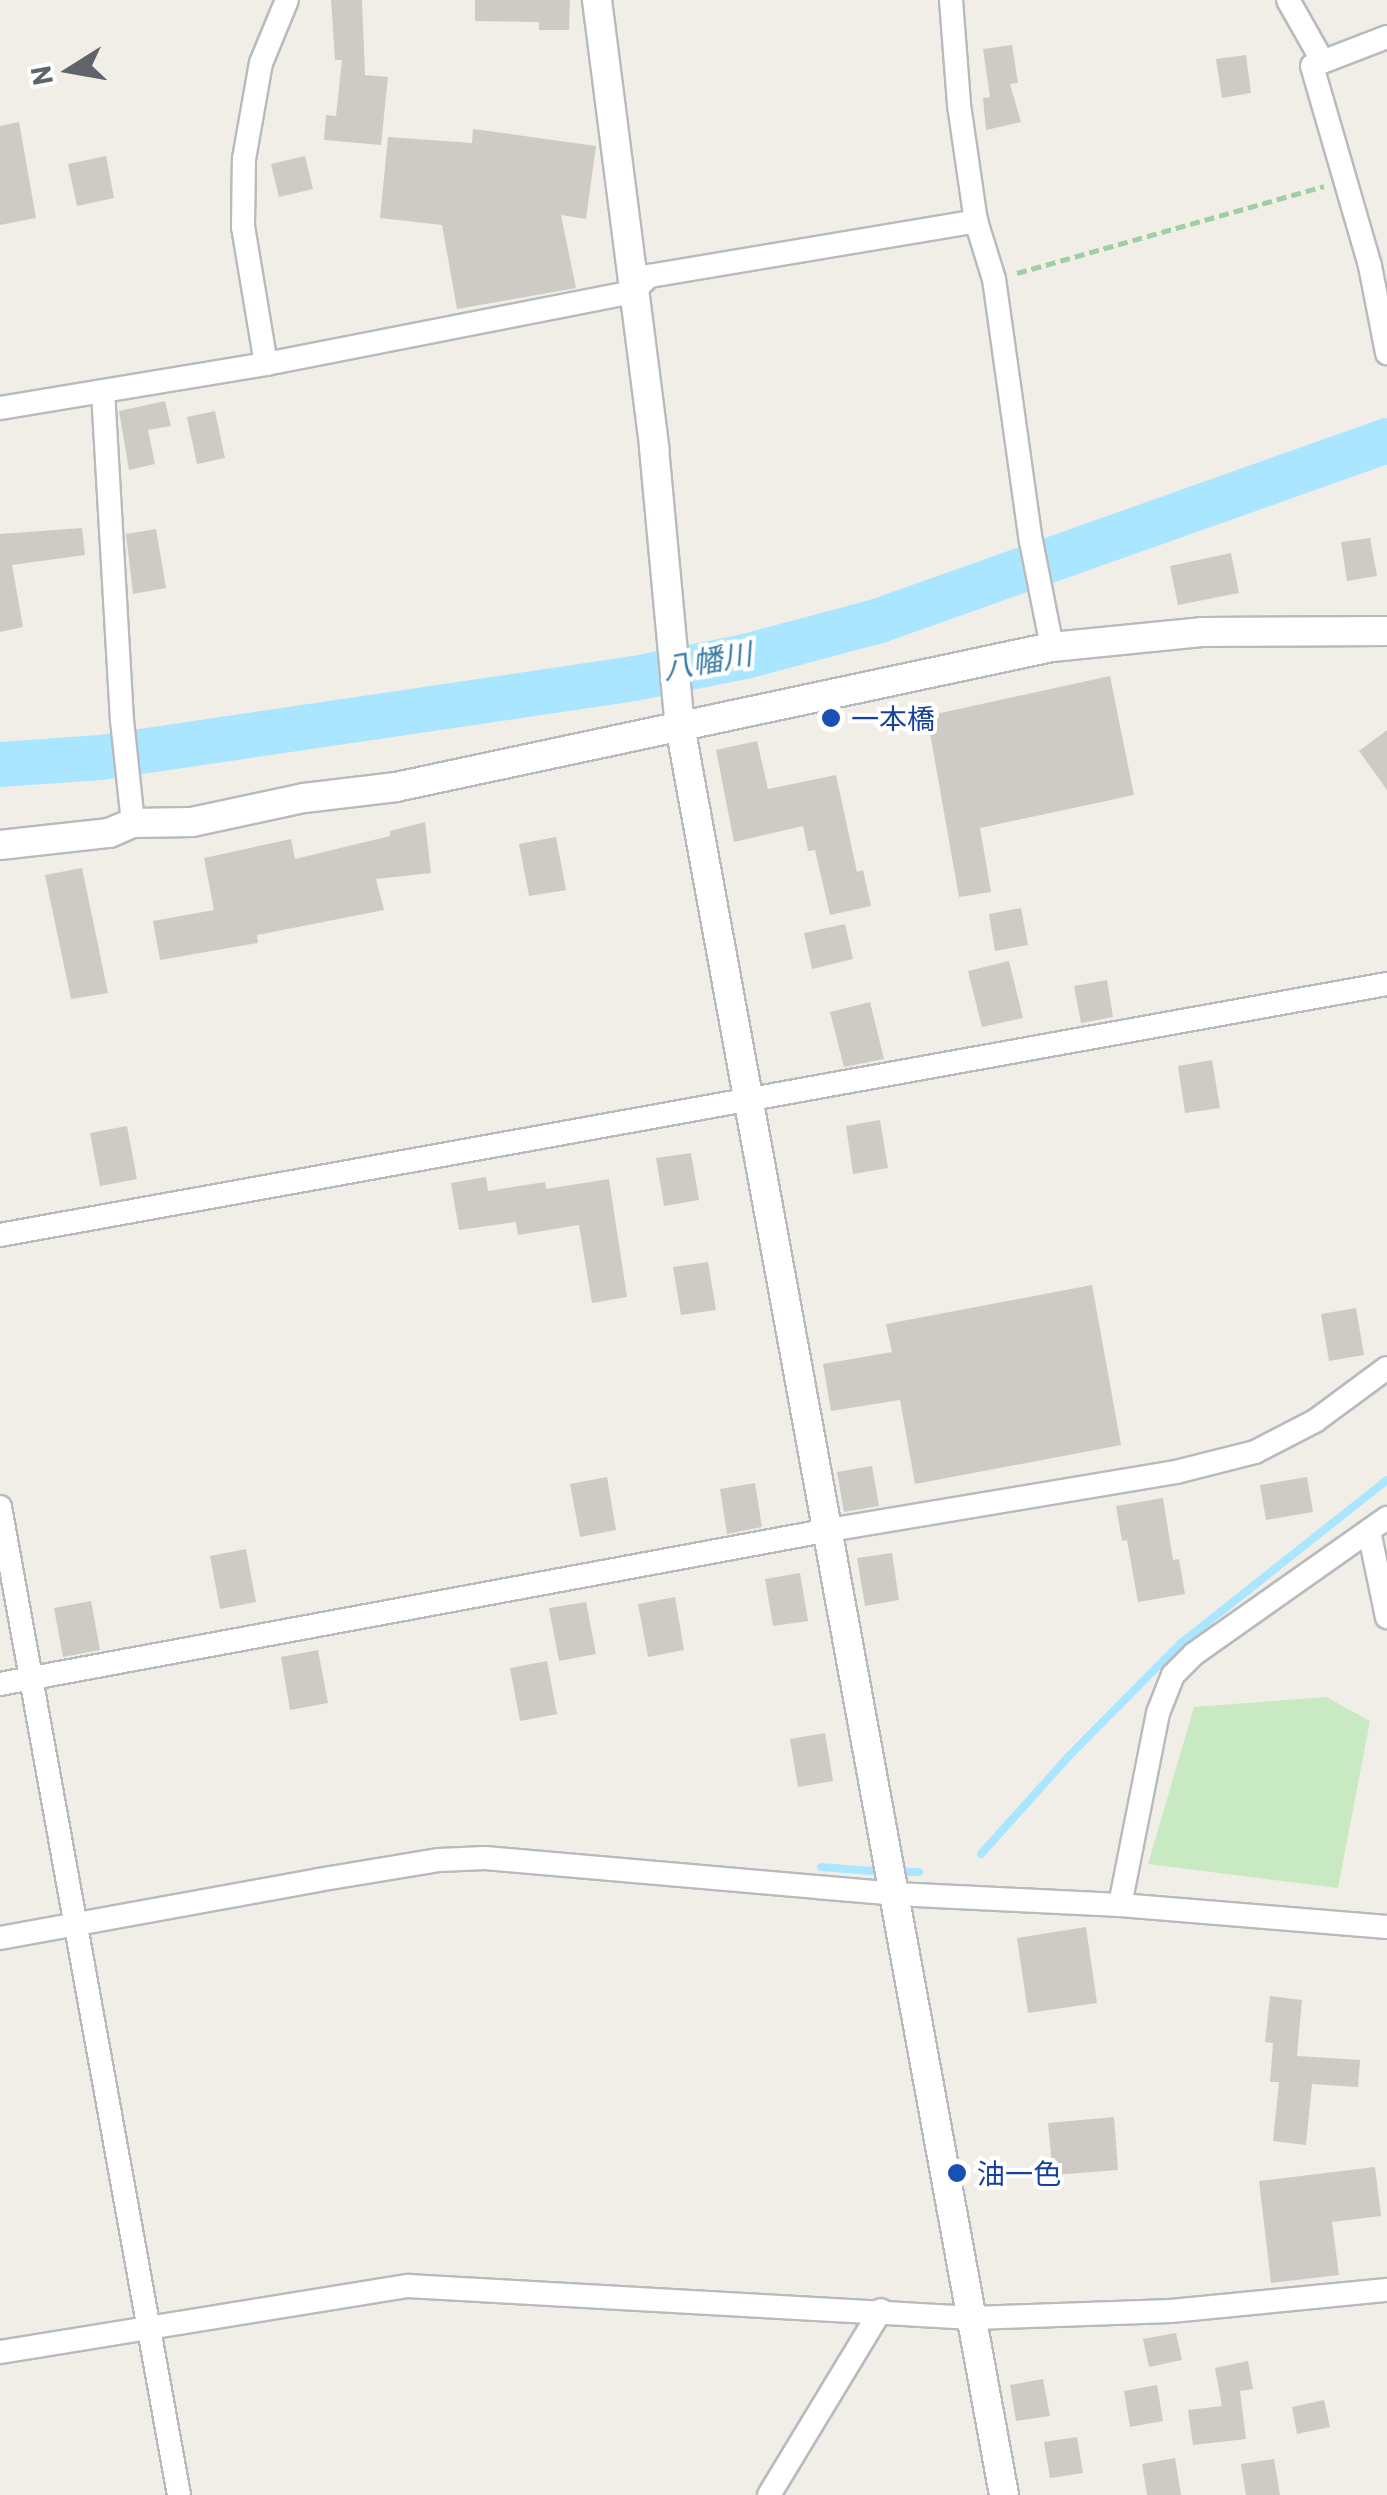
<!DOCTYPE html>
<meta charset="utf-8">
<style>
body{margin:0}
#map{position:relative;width:1387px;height:2495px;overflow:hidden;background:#f1eee7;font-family:Barlow,"Noto Sans JP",sans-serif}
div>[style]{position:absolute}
.green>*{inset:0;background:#c9e9c3}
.stream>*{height:8px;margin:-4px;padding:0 4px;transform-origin:4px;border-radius:4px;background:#aae6ff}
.river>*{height:45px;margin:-22.5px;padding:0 22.5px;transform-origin:22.5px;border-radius:22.5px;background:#aae6ff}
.building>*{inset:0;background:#cecbc6}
.path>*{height:5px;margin-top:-2.5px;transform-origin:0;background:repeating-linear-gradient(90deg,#9fd0a5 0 10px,transparent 0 15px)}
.roads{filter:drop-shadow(2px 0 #b8bbbe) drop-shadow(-2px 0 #b8bbbe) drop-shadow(0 2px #b8bbbe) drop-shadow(0 -2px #b8bbbe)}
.minor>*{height:22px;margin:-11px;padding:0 11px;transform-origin:11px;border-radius:11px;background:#fff}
.tertiary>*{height:28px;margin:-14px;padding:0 14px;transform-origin:14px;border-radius:14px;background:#fff}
.dots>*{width:28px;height:28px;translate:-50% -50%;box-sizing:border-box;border:5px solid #fff;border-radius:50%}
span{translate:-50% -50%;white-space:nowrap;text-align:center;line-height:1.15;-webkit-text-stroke:8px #fff;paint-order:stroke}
.transit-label{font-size:28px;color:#164399}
.left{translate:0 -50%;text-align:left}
.water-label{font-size:30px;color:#3b7da5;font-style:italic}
.north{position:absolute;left:20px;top:20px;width:100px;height:100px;-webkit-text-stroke:8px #fff;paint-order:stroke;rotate:259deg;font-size:28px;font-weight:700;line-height:40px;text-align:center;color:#5f6468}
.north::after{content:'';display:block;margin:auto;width:35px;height:45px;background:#5f6468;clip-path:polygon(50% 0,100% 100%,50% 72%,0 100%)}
</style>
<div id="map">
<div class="green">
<div style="clip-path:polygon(1326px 1697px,1370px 1721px,1338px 1888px,1148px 1864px,1194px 1707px)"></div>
</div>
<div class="stream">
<div style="left:981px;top:1854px;width:130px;rotate:-48.1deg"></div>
<div style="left:1068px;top:1757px;width:159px;rotate:-45.3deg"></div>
<div style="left:1180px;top:1644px;width:264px;rotate:-38.4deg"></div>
<div style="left:821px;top:1867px;width:51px;rotate:4.5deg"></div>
<div style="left:905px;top:1872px;width:14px"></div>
</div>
<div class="river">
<div style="left:0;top:764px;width:100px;rotate:-4deg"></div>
<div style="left:100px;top:757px;width:540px;rotate:-8.42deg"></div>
<div style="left:634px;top:678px;width:113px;rotate:-11.2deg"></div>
<div style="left:745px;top:656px;width:139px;rotate:-15deg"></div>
<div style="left:879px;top:620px;width:539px;rotate:-19.51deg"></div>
</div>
<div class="building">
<div style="clip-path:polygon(331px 0,362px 0,365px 75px,388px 77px,381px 145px,324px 140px,326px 115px,336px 116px,342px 60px,335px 60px)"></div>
<div style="clip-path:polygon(475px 0,570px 0,569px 30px,539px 30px,539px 22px,475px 21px)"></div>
<div style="clip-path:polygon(1012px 45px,1018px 83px,1010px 84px,1021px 122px,986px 130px,983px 98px,990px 97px,983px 49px)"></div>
<div style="clip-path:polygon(1246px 55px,1251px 93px,1222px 98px,1216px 59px)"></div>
<div style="clip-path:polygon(19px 122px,36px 218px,0 225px,0 126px)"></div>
<div style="clip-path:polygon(473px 129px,596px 146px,586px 219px,561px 215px,576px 288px,457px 309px,442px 225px,380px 218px,388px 137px,472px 143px)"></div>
<div style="clip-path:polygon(106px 156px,114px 198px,77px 206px,68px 164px)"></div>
<div style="clip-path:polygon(305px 156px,313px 189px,279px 197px,271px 164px)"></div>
<div style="clip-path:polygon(165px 401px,171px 426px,148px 430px,155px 464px,129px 470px,119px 411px)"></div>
<div style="clip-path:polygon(215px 411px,225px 458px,197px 464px,187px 417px)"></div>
<div style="clip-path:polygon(82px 528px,85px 555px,12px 565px,23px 627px,0 632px,0 534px)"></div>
<div style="clip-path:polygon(156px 529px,166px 588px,133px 594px,126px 534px)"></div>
<div style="clip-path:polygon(1370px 538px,1377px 576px,1347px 581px,1341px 542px)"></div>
<div style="clip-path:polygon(1231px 553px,1239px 593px,1178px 605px,1170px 566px)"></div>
<div style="clip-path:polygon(1110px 676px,1134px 795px,980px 828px,991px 892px,959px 897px,927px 716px)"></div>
<div style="clip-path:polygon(1387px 730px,1387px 790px,1359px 751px)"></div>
<div style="clip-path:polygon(757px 741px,768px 789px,836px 775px,857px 872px,863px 870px,871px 906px,830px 915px,815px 850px,808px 851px,803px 826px,734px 842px,716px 750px)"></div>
<div style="clip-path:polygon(425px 822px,431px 873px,376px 879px,384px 910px,257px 935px,258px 943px,160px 960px,153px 921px,214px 910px,204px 858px,291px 839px,295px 859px,390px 836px,390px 831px)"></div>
<div style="clip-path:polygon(556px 837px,566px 890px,529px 896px,519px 844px)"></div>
<div style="clip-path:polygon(82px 868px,108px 993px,71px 999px,45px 875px)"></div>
<div style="clip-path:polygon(1021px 908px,1028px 945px,995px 951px,989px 914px)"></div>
<div style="clip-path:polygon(845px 924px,853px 959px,812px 969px,804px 933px)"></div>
<div style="clip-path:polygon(1009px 961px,1023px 1018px,982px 1027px,968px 971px)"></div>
<div style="clip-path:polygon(1107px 980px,1113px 1017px,1081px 1023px,1074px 986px)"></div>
<div style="clip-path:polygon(870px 1002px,884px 1059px,844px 1067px,830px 1012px)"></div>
<div style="clip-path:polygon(1212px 1060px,1220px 1108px,1185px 1113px,1178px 1066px)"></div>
<div style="clip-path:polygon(880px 1120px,888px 1168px,853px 1174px,846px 1126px)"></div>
<div style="clip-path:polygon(127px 1126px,137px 1179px,100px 1186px,90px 1133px)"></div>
<div style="clip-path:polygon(691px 1153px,699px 1200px,664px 1206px,656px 1158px)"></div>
<div style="clip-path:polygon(486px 1177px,488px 1191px,545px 1182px,546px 1189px,609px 1179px,627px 1297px,592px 1303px,579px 1225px,518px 1235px,516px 1222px,459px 1230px,451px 1183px)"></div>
<div style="clip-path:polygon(708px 1262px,716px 1310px,681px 1315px,673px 1267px)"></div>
<div style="clip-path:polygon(1092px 1285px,1121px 1445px,915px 1484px,900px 1400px,831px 1411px,823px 1364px,892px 1352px,886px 1324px)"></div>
<div style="clip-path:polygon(1356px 1308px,1364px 1355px,1329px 1361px,1321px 1314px)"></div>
<div style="clip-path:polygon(872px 1466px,879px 1506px,844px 1512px,837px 1472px)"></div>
<div style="clip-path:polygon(607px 1477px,616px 1530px,580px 1537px,570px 1484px)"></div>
<div style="clip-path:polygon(1307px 1477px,1313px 1512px,1266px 1520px,1260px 1485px)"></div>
<div style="clip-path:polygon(755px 1483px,762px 1527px,727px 1534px,720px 1489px)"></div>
<div style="clip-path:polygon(1163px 1498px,1173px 1560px,1179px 1559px,1185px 1594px,1138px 1602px,1127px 1540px,1122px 1541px,1116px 1506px)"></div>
<div style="clip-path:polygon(246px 1549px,256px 1602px,220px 1609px,210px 1556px)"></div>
<div style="clip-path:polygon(892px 1553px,899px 1600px,865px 1606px,857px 1558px)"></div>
<div style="clip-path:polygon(800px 1573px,808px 1621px,773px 1626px,765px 1579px)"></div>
<div style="clip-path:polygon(675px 1597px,684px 1650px,648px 1657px,638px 1604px)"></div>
<div style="clip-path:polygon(91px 1601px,100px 1650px,63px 1657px,54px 1608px)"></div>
<div style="clip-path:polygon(586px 1602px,596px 1654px,559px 1661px,549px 1608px)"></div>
<div style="clip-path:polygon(318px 1650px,328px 1703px,290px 1710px,281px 1657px)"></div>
<div style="clip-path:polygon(547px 1661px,557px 1714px,520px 1721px,510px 1668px)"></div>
<div style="clip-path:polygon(825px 1733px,833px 1781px,798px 1787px,790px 1739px)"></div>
<div style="clip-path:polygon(1086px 1927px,1097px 2003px,1028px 2013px,1017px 1938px)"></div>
<div style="clip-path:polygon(1270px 1996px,1302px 2000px,1297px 2056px,1360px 2060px,1358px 2087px,1312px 2084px,1306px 2145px,1273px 2141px,1279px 2082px,1270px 2082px,1273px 2043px,1265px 2042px)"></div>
<div style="clip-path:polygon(1114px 2117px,1118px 2170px,1053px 2175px,1048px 2123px)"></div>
<div style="clip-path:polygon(1375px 2167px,1381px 2216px,1332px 2222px,1339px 2275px,1271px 2283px,1259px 2181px)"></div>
<div style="clip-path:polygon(1176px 2333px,1182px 2360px,1149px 2367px,1143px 2339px)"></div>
<div style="clip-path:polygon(1248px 2361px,1253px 2389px,1240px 2391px,1246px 2439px,1193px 2445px,1188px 2410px,1222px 2406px,1215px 2368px)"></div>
<div style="clip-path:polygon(1043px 2379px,1050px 2416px,1016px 2421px,1010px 2385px)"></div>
<div style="clip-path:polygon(1157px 2385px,1163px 2421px,1130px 2427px,1124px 2391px)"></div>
<div style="clip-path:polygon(1324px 2400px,1330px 2427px,1297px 2434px,1292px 2407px)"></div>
<div style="clip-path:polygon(1077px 2437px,1083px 2473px,1050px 2478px,1044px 2442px)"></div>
<div style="clip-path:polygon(1175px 2458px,1181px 2495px,1147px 2495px,1142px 2464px)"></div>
<div style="clip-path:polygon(1274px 2459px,1280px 2495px,1246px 2495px,1241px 2464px)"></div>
</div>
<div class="path">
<div style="left:1017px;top:273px;width:319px;rotate:-15.8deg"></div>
</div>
<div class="roads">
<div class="minor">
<div style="left:951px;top:0;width:105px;rotate:85.6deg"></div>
<div style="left:959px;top:105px;width:117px;rotate:81.7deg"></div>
<div style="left:976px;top:221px;width:61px;rotate:72.8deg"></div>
<div style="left:994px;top:279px;width:265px;rotate:82deg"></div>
<div style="left:1031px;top:541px;width:108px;rotate:78.8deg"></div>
<div style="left:1288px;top:0;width:69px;rotate:60.5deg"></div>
<div style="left:1387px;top:37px;width:80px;rotate:158.9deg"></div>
<div style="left:1312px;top:66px;width:208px;rotate:73.8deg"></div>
<div style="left:1370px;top:266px;width:89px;rotate:78.9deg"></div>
<div style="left:266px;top:364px;width:139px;rotate:-99.5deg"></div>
<div style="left:243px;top:227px;width:68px;rotate:-89.2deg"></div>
<div style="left:244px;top:159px;width:97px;rotate:-80deg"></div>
<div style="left:261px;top:63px;width:68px;rotate:-67.6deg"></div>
<div style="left:103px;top:391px;width:330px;rotate:86.7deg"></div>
<div style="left:122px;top:720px;width:104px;rotate:83.9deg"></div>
<div style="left:0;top:408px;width:270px;rotate:-9.4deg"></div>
<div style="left:266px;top:364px;width:374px;rotate:-11.1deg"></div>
<div style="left:633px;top:292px;width:23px;rotate:-45deg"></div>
<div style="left:649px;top:276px;width:332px;rotate:-9.5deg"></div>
<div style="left:0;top:1235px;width:1410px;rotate:-10.26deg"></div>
<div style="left:0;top:1507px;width:1004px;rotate:79.73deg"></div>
<div style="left:1369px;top:1531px;width:88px;rotate:78.2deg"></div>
<div style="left:0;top:1684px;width:843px;rotate:-10.52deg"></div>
<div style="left:829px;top:1530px;width:352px;rotate:-9.5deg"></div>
<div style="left:1176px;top:1472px;width:81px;rotate:-14.2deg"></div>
<div style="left:1255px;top:1452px;width:68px;rotate:-27.3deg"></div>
<div style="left:1315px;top:1421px;width:89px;rotate:-36.4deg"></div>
<div style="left:1120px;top:1905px;width:196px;rotate:-78.8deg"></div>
<div style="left:1158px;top:1713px;width:41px;rotate:-68.5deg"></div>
<div style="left:1173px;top:1675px;width:30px;rotate:-45deg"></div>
<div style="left:1194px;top:1654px;width:236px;rotate:-35.2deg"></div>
<div style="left:0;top:1938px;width:323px;rotate:-10.3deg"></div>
<div style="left:318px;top:1880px;width:123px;rotate:-9.4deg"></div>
<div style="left:439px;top:1860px;width:46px;rotate:-2.5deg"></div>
<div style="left:485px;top:1858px;width:412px;rotate:5deg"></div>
<div style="left:895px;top:1894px;width:225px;rotate:2.8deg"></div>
<div style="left:1120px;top:1905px;width:268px;rotate:4.7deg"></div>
<div style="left:0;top:2352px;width:413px;rotate:-9.2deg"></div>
<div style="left:408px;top:2286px;width:566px;rotate:3.24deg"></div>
<div style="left:973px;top:2318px;width:198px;rotate:-2deg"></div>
<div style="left:1171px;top:2311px;width:217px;rotate:-5.6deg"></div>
<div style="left:769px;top:2495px;width:216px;rotate:-58.8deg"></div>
</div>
<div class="tertiary">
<div style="left:597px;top:0;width:452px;rotate:82.7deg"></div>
<div style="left:654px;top:448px;width:279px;rotate:84.7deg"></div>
<div style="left:680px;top:726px;width:1798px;rotate:79.62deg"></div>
<div style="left:0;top:845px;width:110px;rotate:-6.3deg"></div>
<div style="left:109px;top:833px;width:26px;rotate:-23deg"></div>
<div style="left:133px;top:823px;width:59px;rotate:-1deg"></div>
<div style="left:192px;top:822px;width:115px;rotate:-12.1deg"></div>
<div style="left:304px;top:798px;width:93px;rotate:-6.8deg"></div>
<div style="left:396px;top:787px;width:671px;rotate:-12.05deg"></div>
<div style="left:1052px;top:647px;width:150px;rotate:-5.7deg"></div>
<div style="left:1201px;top:632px;width:186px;rotate:-0.3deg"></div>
</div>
</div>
<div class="dots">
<div style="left:831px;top:718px;background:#1a4fb4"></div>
<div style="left:957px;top:2173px;background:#1a4fb4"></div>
</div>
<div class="transit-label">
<span class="left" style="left:851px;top:718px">一本橋</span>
<span class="left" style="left:977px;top:2173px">油一色</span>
</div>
<div class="water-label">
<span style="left:707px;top:660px;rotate:-10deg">八幡川</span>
</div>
<div class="north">N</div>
</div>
